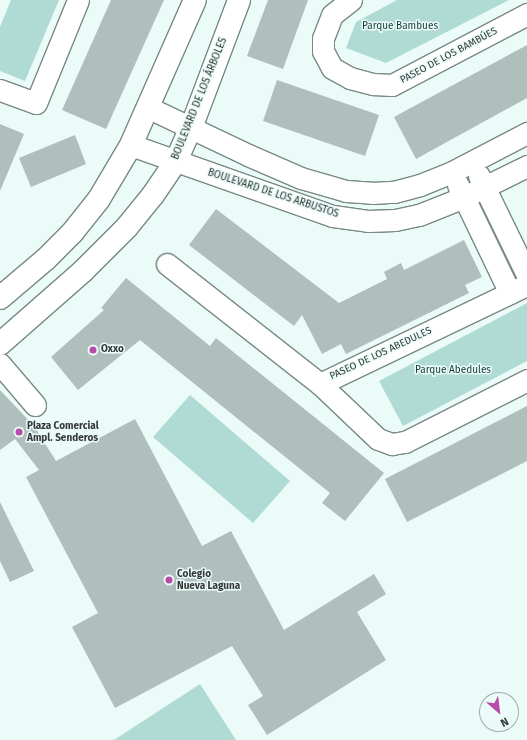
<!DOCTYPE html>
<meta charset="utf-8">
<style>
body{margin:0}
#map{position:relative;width:527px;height:740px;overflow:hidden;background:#eafbf8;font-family:"Fira Sans",sans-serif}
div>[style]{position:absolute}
.green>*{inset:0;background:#b0dbd4}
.building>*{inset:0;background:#afbfbc}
.roads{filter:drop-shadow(1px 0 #798986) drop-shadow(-1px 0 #798986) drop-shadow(0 1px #798986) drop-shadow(0 -1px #798986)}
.minor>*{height:21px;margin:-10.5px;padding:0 10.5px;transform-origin:10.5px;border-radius:10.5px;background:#fff}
.secondary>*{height:22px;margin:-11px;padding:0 11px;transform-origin:11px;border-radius:11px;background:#fff}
.dots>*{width:11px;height:11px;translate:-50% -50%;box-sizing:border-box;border:2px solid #eafbf8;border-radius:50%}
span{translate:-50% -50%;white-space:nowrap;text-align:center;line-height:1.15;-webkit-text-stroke:3px #eafbf8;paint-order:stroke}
.park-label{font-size:10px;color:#0f3b36}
.street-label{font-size:10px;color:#323837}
.poi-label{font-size:10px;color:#323837;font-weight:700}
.left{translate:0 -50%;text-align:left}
.north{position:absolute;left:479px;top:692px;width:40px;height:40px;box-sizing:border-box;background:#eafbf8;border:1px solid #a0adab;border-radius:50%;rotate:152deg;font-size:11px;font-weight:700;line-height:16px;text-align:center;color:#323837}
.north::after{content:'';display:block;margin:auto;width:14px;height:18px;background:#ba4ba8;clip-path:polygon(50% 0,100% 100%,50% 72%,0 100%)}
</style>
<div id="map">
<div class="green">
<div style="clip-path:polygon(11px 0,59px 0,25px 81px,0 71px,0 27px)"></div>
<div style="clip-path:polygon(397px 0,509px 0,386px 63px,346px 48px,356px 22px)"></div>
<div style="clip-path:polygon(527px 303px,527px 361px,403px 426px,379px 381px)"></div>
<div style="clip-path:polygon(190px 395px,290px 481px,253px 523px,153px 437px)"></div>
<div style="clip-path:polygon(200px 684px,236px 740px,114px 740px)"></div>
</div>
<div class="building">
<div style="clip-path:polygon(111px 0,164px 0,106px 129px,62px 110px)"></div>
<div style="clip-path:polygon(268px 0,308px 0,283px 69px,247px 56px)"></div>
<div style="clip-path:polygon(527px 45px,527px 98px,416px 159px,394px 117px)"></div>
<div style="clip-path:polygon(277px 80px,379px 115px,365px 156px,263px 121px)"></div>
<div style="clip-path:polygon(0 124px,24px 134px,0 191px)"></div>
<div style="clip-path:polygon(75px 135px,86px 164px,31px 187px,19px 158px)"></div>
<div style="clip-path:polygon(216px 209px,339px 303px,387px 279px,384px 272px,401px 263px,404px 270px,464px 240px,482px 277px,465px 285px,469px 293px,346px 354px,341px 344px,322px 354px,302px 315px,294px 326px,189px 245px)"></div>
<div style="clip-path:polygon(126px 278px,210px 346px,216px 338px,384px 473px,345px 521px,322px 503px,330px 493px,140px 340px,78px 390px,51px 357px,104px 310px,101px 308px)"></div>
<div style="clip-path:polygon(0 390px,34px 426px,56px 461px,135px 419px,202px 546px,231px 531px,284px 630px,374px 574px,386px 594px,357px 612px,386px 660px,267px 735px,248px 705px,263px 696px,232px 646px,115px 708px,72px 627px,98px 613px,26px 477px,39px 470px,15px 439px,0 450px)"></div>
<div style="clip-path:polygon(527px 406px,527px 461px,407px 522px,385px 479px)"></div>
<div style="clip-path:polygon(0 502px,34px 571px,10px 582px,0 561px)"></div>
</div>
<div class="roads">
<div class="minor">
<div style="left:351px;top:0;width:24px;rotate:142deg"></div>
<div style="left:332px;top:15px;width:25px;rotate:111deg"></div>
<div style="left:323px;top:38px;width:13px;rotate:90deg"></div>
<div style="left:323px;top:51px;width:19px;rotate:62deg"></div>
<div style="left:332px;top:68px;width:21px;rotate:29deg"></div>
<div style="left:350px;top:78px;width:24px;rotate:15deg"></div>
<div style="left:373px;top:84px;width:19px;rotate:3deg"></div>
<div style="left:392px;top:85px;width:153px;rotate:-27.7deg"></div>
<div style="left:0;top:90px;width:38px;rotate:20deg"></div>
<div style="left:36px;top:103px;width:111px;rotate:-67.8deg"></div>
<div style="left:147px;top:107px;width:112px;rotate:25.4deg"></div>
<div style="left:248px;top:155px;width:58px;rotate:23.5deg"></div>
<div style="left:301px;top:178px;width:47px;rotate:16.1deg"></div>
<div style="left:346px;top:191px;width:26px;rotate:4deg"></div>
<div style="left:372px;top:193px;width:22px;rotate:-3deg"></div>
<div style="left:394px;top:192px;width:27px;rotate:-15deg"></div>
<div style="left:420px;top:185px;width:35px;rotate:-22deg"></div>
<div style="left:452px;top:172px;width:85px;rotate:-27.5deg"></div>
<div style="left:131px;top:145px;width:214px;rotate:19.4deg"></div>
<div style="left:333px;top:216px;width:35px;rotate:8deg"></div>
<div style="left:368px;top:221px;width:27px;rotate:-2deg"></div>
<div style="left:395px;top:220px;width:25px;rotate:-12deg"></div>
<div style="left:419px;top:215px;width:48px;rotate:-21.8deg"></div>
<div style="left:464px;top:197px;width:70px;rotate:-26.2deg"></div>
<div style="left:479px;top:176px;width:110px;rotate:64.1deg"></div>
<div style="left:458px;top:185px;width:120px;rotate:64.3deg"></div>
<div style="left:167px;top:264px;width:194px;rotate:38.1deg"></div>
<div style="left:320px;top:384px;width:80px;rotate:43.5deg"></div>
<div style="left:378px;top:439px;width:15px;rotate:20deg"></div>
<div style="left:392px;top:444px;width:13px;rotate:-9deg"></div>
<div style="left:405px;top:442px;width:137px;rotate:-26.9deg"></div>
<div style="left:0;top:364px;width:54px;rotate:49.5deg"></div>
<div style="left:320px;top:384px;width:229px;rotate:-25.6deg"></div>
</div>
<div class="secondary">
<div style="left:0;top:298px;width:60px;rotate:-40.3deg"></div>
<div style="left:46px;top:259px;width:37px;rotate:-45deg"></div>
<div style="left:72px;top:233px;width:43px;rotate:-51.5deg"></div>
<div style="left:99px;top:199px;width:63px;rotate:-59.3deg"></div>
<div style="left:131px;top:145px;width:158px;rotate:-66.2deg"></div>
<div style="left:0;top:344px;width:111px;rotate:-41.3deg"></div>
<div style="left:83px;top:271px;width:62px;rotate:-45deg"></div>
<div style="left:127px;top:227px;width:41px;rotate:-50.9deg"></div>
<div style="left:153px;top:195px;width:41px;rotate:-55.9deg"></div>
<div style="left:176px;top:161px;width:36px;rotate:-66deg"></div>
<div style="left:191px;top:128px;width:137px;rotate:-69.4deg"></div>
</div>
</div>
<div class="dots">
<div style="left:93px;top:350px;background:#ba4ba8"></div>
<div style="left:19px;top:432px;background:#ba4ba8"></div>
<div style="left:169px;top:580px;background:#ba4ba8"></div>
</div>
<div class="park-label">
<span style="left:400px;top:27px">Parque Bambues</span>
<span style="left:453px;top:371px">Parque Abedules</span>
</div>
<div class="street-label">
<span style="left:449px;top:56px;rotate:-28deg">PASEO DE LOS BAMBÚES</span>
<span style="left:200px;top:99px;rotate:-68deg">BOULEVARD DE LOS ÁRBOLES</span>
<span style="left:273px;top:194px;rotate:18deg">BOULEVARD DE LOS ARBUSTOS</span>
<span style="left:381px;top:354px;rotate:-25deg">PASEO DE LOS ABEDULES</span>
</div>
<div class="poi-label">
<span class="left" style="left:101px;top:350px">Oxxo</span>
<span class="left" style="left:27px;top:432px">Plaza Comercial<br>Ampl. Senderos</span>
<span class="left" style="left:177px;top:580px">Colegio<br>Nueva Laguna</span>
</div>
<div class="north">N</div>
</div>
